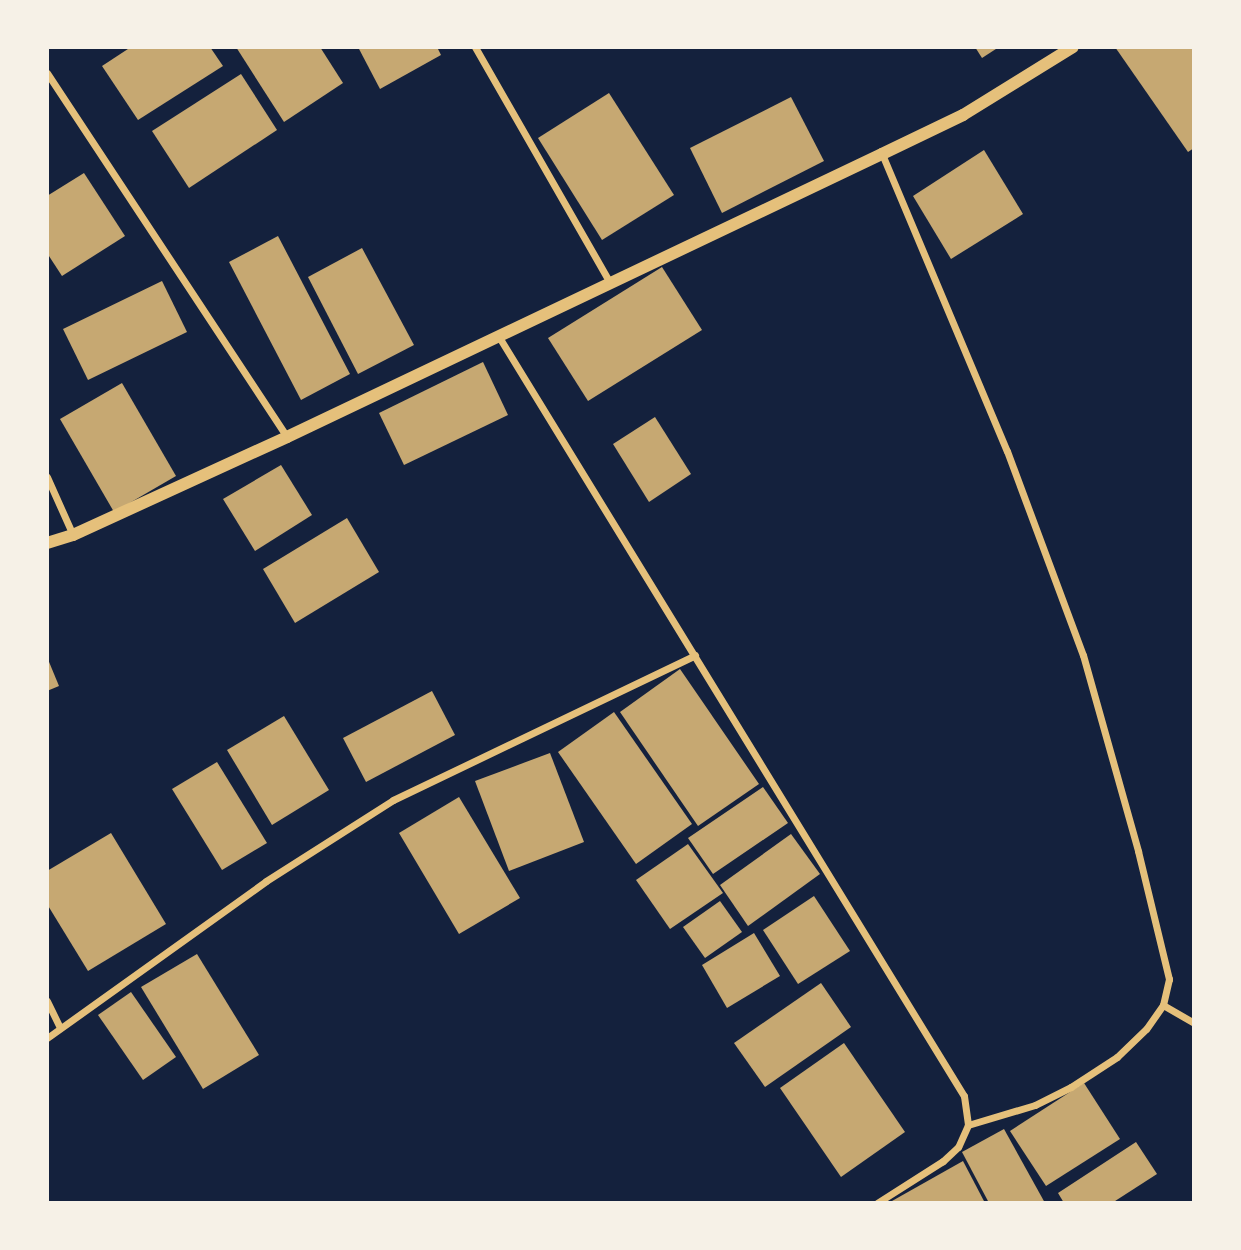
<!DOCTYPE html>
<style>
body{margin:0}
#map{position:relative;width:1241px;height:1250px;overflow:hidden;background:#14213d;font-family:"IBM Plex Sans",sans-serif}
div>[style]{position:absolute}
.building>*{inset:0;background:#c6a872}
.minor>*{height:7px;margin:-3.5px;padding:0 3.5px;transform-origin:3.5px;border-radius:3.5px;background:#e5c07b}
.tertiary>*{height:12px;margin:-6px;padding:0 6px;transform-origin:6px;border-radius:6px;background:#e5c07b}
span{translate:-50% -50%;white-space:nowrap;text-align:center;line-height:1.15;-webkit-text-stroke:7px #f6f1e7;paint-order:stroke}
.frame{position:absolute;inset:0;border:49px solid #f6f1e7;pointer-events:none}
</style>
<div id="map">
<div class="building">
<div style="clip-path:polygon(131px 47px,210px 47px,223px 66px,138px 120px,102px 66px)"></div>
<div style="clip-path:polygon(236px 47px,320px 47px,343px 83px,284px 122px)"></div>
<div style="clip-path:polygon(358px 47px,437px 47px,441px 55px,380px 89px)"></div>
<div style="clip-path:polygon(975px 47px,999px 47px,982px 58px)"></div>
<div style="clip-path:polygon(1115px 47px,1194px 47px,1194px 148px,1188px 152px)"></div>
<div style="clip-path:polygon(241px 74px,277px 130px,189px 188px,152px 131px)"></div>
<div style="clip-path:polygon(609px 93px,674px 195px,602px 240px,538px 138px)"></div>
<div style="clip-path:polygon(791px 97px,824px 161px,722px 213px,690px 148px)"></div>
<div style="clip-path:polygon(984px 150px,1023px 214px,951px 259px,913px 196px)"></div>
<div style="clip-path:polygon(84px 173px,125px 236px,62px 276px,47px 253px,47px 196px)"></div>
<div style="clip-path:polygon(278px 236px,350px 374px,301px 400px,229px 262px)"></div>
<div style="clip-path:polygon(362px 248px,414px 345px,358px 374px,308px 277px)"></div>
<div style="clip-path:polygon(662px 267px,702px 330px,588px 401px,548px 338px)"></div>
<div style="clip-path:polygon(162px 281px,187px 332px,88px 380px,63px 329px)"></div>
<div style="clip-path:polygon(483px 362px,508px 415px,404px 465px,379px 413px)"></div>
<div style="clip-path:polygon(122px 383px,176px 476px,114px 512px,60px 419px)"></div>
<div style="clip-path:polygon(655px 417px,691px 474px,649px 502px,613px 444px)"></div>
<div style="clip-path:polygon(281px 465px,312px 515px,255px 551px,223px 499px)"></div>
<div style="clip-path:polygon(347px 518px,379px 572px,295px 623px,263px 569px)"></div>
<div style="clip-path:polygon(47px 657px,59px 686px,47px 691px)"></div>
<div style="clip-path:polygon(680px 669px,759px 784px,698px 826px,620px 712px)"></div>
<div style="clip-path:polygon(432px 691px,455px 735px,366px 782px,343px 738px)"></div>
<div style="clip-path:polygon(614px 712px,692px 824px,636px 864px,558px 752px)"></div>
<div style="clip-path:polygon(284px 716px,329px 790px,272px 825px,227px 750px)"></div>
<div style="clip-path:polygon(550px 753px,584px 842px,509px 871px,475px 781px)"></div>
<div style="clip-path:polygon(217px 762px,267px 843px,222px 870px,172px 789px)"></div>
<div style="clip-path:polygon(763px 787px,788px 823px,713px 874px,688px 838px)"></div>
<div style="clip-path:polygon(459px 797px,520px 898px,459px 934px,399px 833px)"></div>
<div style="clip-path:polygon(111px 833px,166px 924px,88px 971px,47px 904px,47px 871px)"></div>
<div style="clip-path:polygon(791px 834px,820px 874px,748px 926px,720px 885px)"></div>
<div style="clip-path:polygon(688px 844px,723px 893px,670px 929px,636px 880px)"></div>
<div style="clip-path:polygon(814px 896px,850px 951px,798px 984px,763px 930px)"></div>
<div style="clip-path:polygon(720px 901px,742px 932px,705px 958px,683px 927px)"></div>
<div style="clip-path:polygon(754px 933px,780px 976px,727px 1008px,702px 965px)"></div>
<div style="clip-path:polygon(197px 954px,259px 1055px,203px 1089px,141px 987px)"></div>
<div style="clip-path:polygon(821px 983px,851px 1027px,765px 1087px,734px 1043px)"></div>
<div style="clip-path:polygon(131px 992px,176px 1057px,143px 1080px,98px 1015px)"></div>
<div style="clip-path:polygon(844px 1043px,905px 1132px,841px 1177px,780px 1088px)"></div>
<div style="clip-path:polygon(1084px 1083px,1120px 1139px,1046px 1186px,1010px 1131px)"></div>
<div style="clip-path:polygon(1004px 1129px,1045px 1203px,989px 1203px,962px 1152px)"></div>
<div style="clip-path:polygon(1136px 1142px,1157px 1174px,1112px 1203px,1064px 1203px,1058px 1193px)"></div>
<div style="clip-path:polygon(963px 1161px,985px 1203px,893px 1203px,892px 1201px)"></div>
</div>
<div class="minor">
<div style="left:475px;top:47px;width:273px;rotate:60.2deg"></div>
<div style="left:47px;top:73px;width:436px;rotate:56.6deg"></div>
<div style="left:882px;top:154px;width:322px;rotate:67.2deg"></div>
<div style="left:1007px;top:451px;width:218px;rotate:69.6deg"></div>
<div style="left:1083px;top:655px;width:204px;rotate:74.3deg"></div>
<div style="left:1138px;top:851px;width:132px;rotate:76.4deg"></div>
<div style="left:1169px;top:979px;width:27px;rotate:103deg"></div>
<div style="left:1163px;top:1005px;width:29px;rotate:125deg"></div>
<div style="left:1146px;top:1029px;width:40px;rotate:136deg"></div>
<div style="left:1117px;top:1057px;width:55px;rotate:146.9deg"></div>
<div style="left:1071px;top:1087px;width:40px;rotate:153.4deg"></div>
<div style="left:1035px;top:1105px;width:70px;rotate:163.4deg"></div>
<div style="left:499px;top:337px;width:890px;rotate:58.51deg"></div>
<div style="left:964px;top:1096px;width:29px;rotate:82deg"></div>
<div style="left:968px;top:1125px;width:24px;rotate:114deg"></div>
<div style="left:958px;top:1147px;width:21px;rotate:137deg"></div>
<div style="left:943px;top:1161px;width:78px;rotate:147.5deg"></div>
<div style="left:47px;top:477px;width:64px;rotate:65.9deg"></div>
<div style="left:47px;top:1001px;width:30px;rotate:64deg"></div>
<div style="left:1163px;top:1005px;width:36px;rotate:30deg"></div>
<div style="left:47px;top:1038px;width:269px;rotate:-35.6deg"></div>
<div style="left:266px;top:881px;width:151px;rotate:-32.5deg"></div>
<div style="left:393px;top:800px;width:335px;rotate:-25.6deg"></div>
</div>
<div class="tertiary">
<div style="left:47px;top:543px;width:27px;rotate:-17deg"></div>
<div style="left:73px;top:535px;width:235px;rotate:-24.6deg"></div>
<div style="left:287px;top:437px;width:659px;rotate:-25.44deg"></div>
<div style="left:882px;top:154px;width:90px;rotate:-25.7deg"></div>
<div style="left:963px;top:115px;width:129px;rotate:-31.7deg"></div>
</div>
<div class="frame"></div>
</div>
